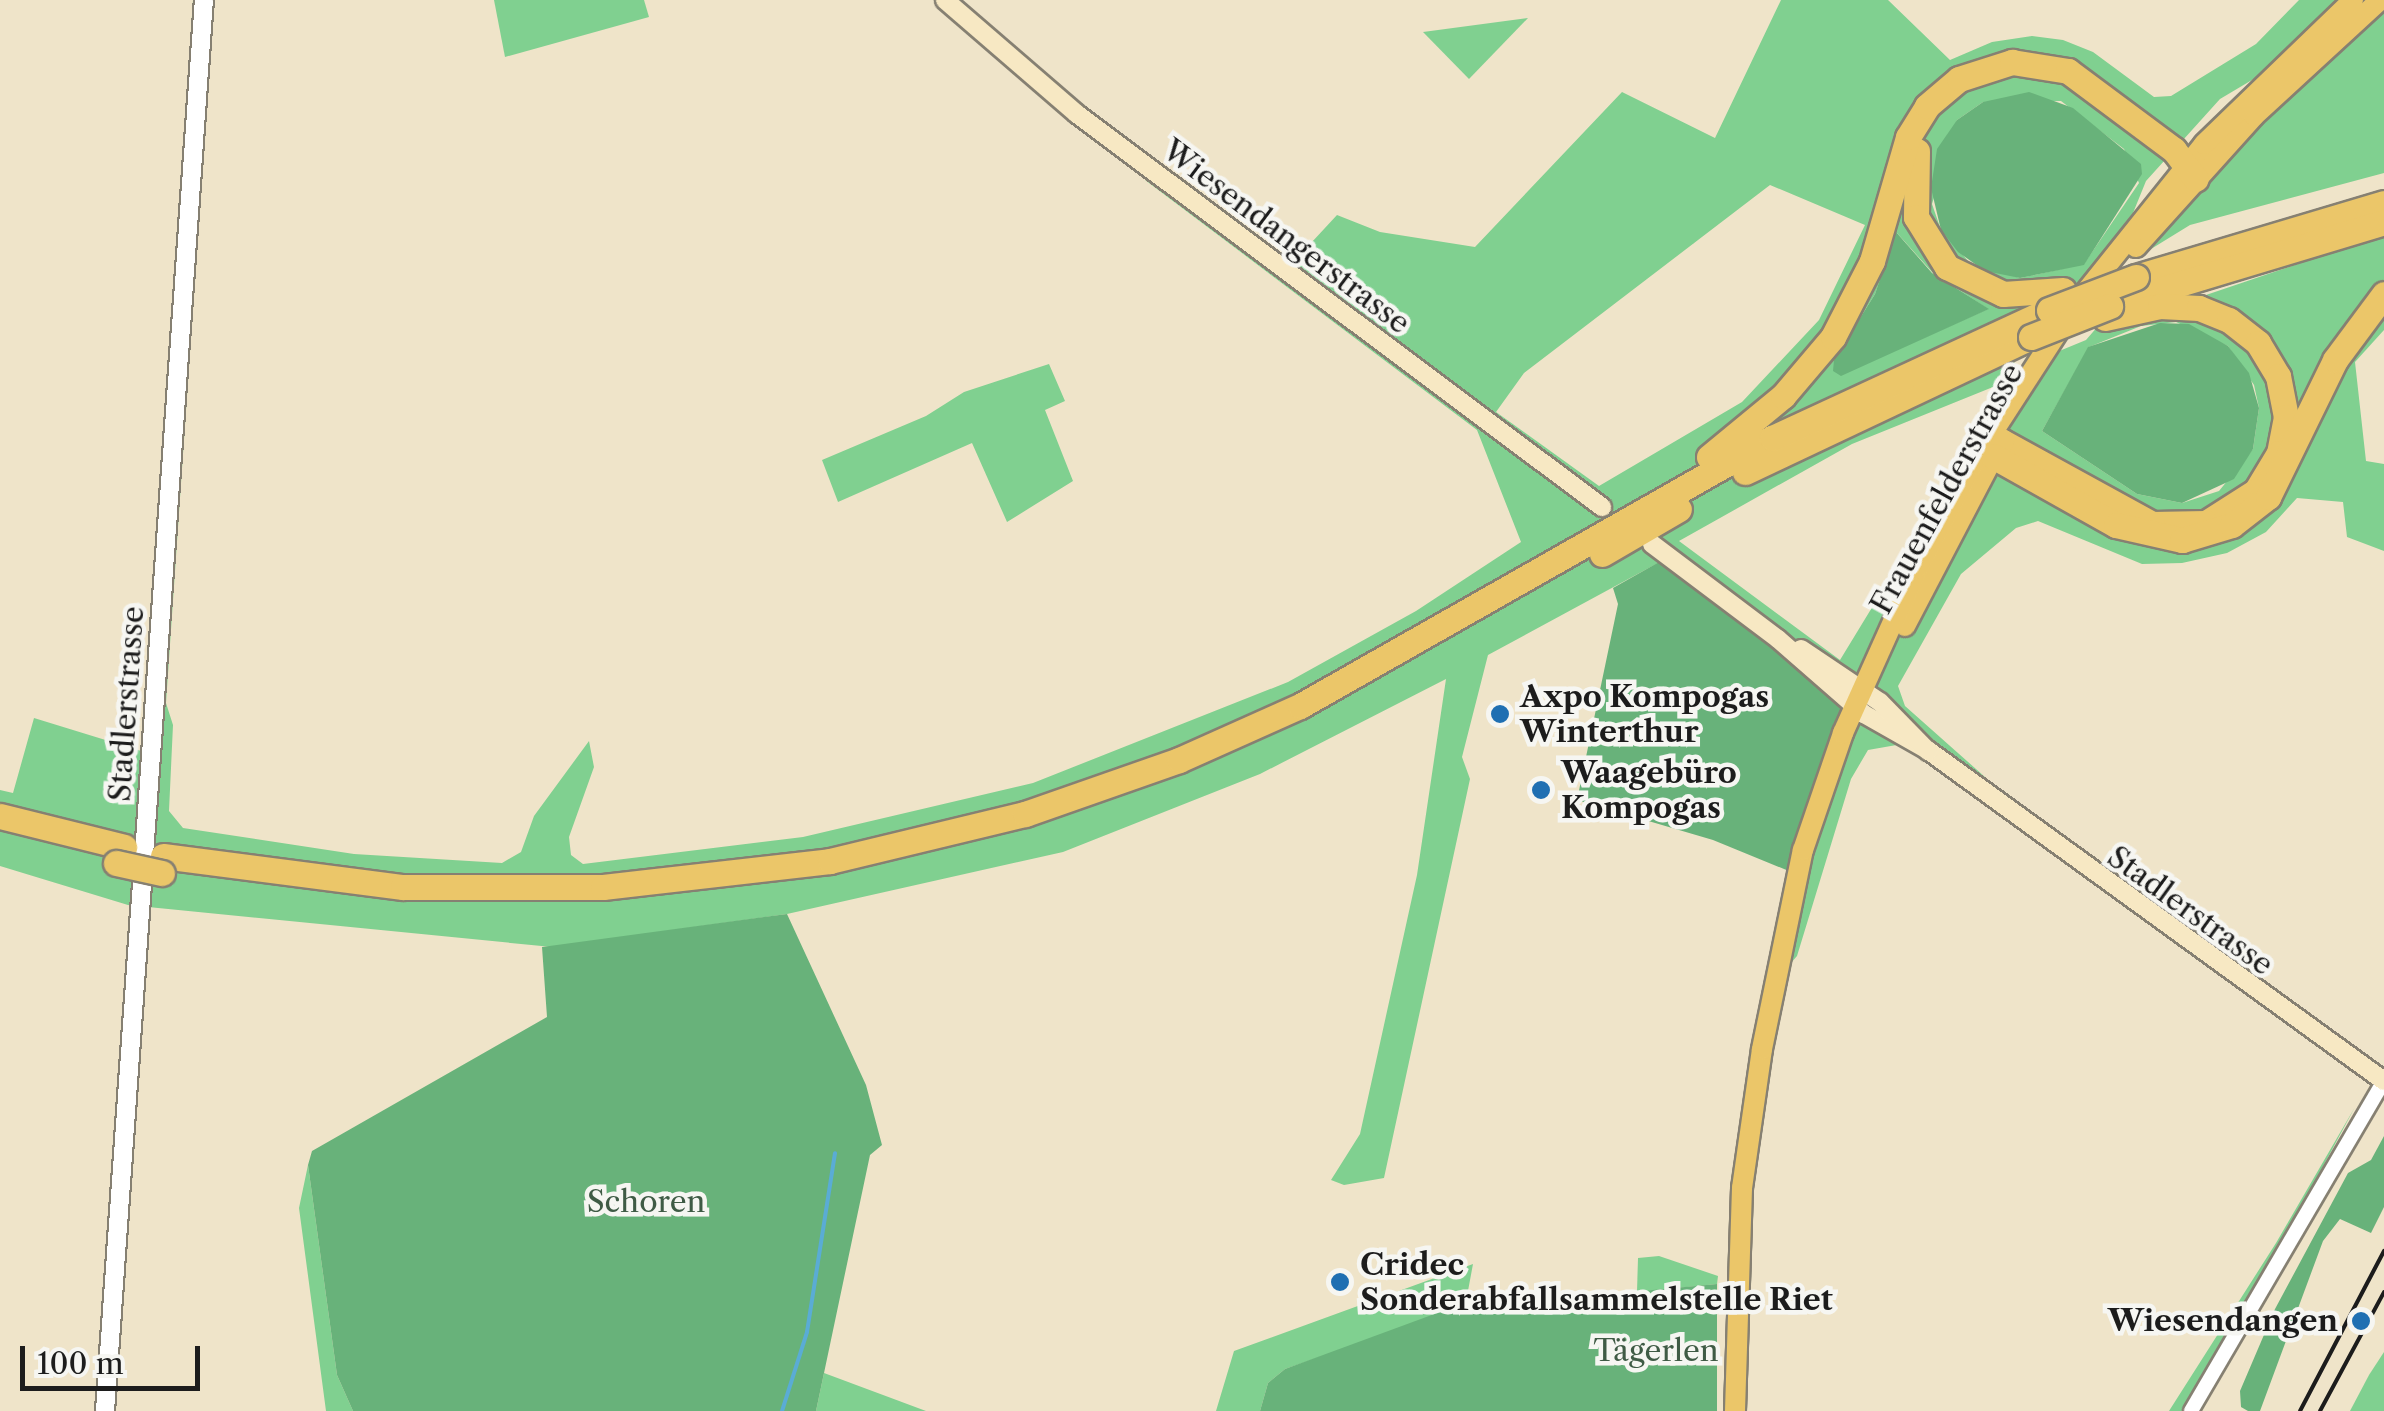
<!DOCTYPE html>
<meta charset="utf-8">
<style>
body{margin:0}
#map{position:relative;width:2384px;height:1411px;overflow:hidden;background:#efe4c9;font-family:"Libre Caslon Text",serif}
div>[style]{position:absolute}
.green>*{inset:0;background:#80d090}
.forest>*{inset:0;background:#68b27a}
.stream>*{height:4px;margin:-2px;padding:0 2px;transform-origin:2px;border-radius:2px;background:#5aacd5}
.roads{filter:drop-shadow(2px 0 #868072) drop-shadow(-2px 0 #868072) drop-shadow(0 2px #868072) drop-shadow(0 -2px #868072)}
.minor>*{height:14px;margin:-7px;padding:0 7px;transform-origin:7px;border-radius:7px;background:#fff}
.tertiary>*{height:18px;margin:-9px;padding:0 9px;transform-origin:9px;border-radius:9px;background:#fff}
.secondary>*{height:18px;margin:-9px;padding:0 9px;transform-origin:9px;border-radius:9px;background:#f7e8c3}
.primary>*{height:20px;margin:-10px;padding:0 10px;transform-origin:10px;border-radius:10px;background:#ebc669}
.motorway>*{height:25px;margin:-12.5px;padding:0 12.5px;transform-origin:12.5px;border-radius:12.5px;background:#ebc669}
.rail>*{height:4px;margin:-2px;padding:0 2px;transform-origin:2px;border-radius:2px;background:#1c1c1c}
.bridges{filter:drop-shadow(2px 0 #868072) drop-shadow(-2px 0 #868072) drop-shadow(0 2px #868072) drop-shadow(0 -2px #868072)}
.motorway-bridge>*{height:25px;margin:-12.5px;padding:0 12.5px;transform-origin:12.5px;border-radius:12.5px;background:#ebc669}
.dots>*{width:28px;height:28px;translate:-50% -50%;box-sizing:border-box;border:5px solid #f6f6f2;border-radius:50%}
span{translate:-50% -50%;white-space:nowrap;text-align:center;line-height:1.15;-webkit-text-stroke:9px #f6f6f2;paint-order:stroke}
.street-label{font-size:30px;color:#1c1c1c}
.poi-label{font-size:30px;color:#1c1c1c;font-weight:700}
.left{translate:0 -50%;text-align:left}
.right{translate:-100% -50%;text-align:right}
.park-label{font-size:30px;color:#3f5b45}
.scale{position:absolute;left:20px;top:1346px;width:180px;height:45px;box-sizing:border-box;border:5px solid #1c1c1c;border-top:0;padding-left:12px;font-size:30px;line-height:35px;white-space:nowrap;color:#1c1c1c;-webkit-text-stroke:8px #f6f6f2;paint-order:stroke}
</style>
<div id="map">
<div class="green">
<div style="clip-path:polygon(evenodd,193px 0,214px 0,166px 703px,173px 725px,169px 811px,183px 828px,354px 854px,502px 863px,521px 852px,534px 816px,589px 741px,594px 767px,569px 837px,571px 855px,583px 864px,803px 837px,1033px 783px,1288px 682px,1416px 611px,1521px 542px,1477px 430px,1145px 180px,1169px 185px,1286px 270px,1337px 215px,1380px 232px,1475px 247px,1622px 92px,1715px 138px,1781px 0,1888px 0,1950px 60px,1992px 42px,2032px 36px,2063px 40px,2093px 52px,2154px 97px,2171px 96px,2256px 44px,2299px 0,2341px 0,2257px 77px,2220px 99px,2146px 181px,2133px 213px,2076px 287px,2021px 302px,2014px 365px,1993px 387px,1852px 444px,1679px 541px,1840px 660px,2018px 368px,2086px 340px,2105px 318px,2203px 296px,2384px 235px,2384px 330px,2355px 362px,2366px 461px,2384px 464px,2384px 551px,2347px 537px,2343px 502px,2297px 498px,2266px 532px,2227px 553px,2182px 563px,2142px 564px,2038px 521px,2016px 528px,1961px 574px,1898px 686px,1905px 706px,1994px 785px,1996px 794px,1908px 743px,1868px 750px,1851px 779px,1797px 956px,1778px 978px,1801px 876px,1669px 557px,1488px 655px,1462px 757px,1470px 779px,1384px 1178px,1344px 1185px,1331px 1180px,1360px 1134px,1417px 875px,1446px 679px,1260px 774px,1063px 852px,787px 914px,552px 947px,128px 905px,0 866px,0 790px,13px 793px,34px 718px,151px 754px,178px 366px,169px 366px,193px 0,2061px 101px,2124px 149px,2139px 183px,2084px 264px,2020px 278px,1969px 262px,1941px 230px,1932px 204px,1957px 120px,1983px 102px,2061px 101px,193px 0,1770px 185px,1865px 225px,1819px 320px,1742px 402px,1599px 486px,1496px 412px,1524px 373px,1770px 185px,193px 0,1897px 233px,1932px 272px,1988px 309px,1867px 363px,1834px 360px,1875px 294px,1897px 233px,193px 0,2176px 322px,2228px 346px,2254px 385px,2259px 408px,2253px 449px,2219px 491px,2182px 503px,2137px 494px,2042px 431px,2089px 347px,2141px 326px,2176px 322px)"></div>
<div style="clip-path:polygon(494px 0,644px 0,649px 17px,505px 57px)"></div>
<div style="clip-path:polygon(2384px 11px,2384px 173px,2190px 225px,2151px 249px,2255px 132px)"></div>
<div style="clip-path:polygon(1528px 18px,1469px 79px,1423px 32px)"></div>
<div style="clip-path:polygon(1049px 364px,1065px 401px,1045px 410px,1073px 481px,1007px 522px,972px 443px,838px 502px,822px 460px,926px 416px,964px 392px)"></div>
<div style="clip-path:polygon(2355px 1107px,2191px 1411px,2169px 1411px,2276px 1243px)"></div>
<div style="clip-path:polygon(308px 1165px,337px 1375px,353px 1411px,326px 1411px,299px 1208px)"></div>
<div style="clip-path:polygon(1659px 1256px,1718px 1276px,1717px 1284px,1637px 1292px,1638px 1258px)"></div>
<div style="clip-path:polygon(1473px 1264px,1465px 1307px,1285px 1369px,1268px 1383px,1260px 1411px,1216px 1411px,1234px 1351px)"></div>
<div style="clip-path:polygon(2384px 1352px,2384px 1411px,2350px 1411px,2369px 1375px)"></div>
<div style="clip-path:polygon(824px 1373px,926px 1411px,816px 1411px)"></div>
</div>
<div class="forest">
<div style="clip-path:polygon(2029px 92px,2073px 108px,2141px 164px,2142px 174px,2084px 265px,2020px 278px,1985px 271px,1958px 252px,1941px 230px,1931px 188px,1937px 149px,1957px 120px,1983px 102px)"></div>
<div style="clip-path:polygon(1896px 232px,1932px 273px,1989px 309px,1841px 376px,1833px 371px,1834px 360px,1875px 294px)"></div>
<div style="clip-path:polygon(2160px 323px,2189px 324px,2228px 346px,2249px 373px,2259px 408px,2253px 449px,2234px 479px,2182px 503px,2137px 494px,2042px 431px,2088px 347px)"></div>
<div style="clip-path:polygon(1668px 557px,1854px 706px,1801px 876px,1713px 840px,1577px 800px,1618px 604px,1613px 588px)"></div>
<div style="clip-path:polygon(787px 914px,866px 1085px,882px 1145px,870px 1155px,816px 1411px,353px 1411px,337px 1375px,308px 1165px,312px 1151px,547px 1017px,542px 947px)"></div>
<div style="clip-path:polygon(2384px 1136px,2384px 1207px,2371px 1233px,2340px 1219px,2323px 1241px,2260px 1411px,2248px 1411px,2241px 1407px,2240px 1391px,2275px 1309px,2348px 1173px,2371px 1160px)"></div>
<div style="clip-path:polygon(1717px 1284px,1717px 1411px,1260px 1411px,1268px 1383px,1285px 1369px,1448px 1309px)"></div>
</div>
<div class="stream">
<div style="left:782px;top:1411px;width:83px;rotate:-72.4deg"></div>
<div style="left:807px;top:1332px;width:181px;rotate:-81.1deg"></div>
</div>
<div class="roads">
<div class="minor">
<div style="left:2191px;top:1411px;width:382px;rotate:-59.7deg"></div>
</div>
<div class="tertiary">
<div style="left:105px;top:1411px;width:1414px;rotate:-85.99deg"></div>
</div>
<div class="secondary">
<div style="left:945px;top:0;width:174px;rotate:40.8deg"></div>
<div style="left:1077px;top:114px;width:656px;rotate:36.82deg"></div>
<div style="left:1652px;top:544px;width:158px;rotate:37deg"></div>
<div style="left:1778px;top:639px;width:114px;rotate:41.1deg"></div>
<div style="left:1864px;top:714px;width:75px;rotate:29.6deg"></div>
<div style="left:1929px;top:751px;width:562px;rotate:35.95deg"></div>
<div style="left:1801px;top:649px;width:95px;rotate:33.9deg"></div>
<div style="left:1880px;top:702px;width:69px;rotate:45.6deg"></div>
</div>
<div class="primary">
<div style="left:2136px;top:247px;width:176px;rotate:-48deg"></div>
<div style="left:2254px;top:116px;width:171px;rotate:-42.6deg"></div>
<div style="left:2080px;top:299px;width:198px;rotate:-51.3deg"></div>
<div style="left:2204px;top:144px;width:207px;rotate:-44deg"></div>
<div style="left:1905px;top:626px;width:205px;rotate:-62.4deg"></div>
<div style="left:1735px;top:1411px;width:223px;rotate:-88.2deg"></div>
<div style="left:1742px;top:1188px;width:140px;rotate:-81.8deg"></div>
<div style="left:1762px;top:1049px;width:203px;rotate:-78.4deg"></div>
<div style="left:1803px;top:850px;width:124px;rotate:-71.1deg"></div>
<div style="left:1843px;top:733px;width:181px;rotate:-65.8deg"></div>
<div style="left:1917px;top:568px;width:115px;rotate:-62.1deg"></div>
<div style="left:1971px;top:466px;width:171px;rotate:-57.1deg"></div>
</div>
<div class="motorway">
<div style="left:1917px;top:151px;width:66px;rotate:90.9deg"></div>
<div style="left:1916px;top:217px;width:59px;rotate:58.2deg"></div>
<div style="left:1947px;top:267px;width:62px;rotate:25.7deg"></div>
<div style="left:2003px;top:294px;width:60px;rotate:-3.8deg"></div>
<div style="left:2136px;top:277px;width:259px;rotate:-16.6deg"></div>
<div style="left:2126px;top:300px;width:270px;rotate:-16.8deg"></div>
<div style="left:2105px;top:318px;width:56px;rotate:-12.3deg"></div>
<div style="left:2160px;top:306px;width:39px;rotate:3deg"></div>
<div style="left:2199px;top:308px;width:32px;rotate:22deg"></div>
<div style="left:2229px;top:320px;width:37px;rotate:38deg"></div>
<div style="left:2258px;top:343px;width:39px;rotate:59deg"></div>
<div style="left:2278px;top:376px;width:42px;rotate:79deg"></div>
<div style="left:2286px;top:417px;width:37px;rotate:101deg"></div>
<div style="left:2279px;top:453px;width:44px;rotate:121.2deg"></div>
<div style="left:2256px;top:491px;width:59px;rotate:147.4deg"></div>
<div style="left:2206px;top:523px;width:54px;rotate:178.9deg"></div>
<div style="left:2152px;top:524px;width:172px;rotate:-151.2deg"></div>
<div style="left:2001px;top:441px;width:15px;rotate:176deg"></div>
<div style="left:1986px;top:442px;width:16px;rotate:63deg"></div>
<div style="left:1993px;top:456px;width:141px;rotate:29.3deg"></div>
<div style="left:2116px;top:525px;width:68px;rotate:12.8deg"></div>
<div style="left:2182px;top:540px;width:52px;rotate:-16.7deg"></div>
<div style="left:2232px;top:525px;width:46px;rotate:-37.9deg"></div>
<div style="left:2268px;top:497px;width:153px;rotate:-63.9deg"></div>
<div style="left:2335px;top:360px;width:82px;rotate:-53.4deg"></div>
<div style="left:1709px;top:457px;width:96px;rotate:-39.5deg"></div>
<div style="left:1783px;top:396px;width:77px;rotate:-49.7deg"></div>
<div style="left:1833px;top:337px;width:85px;rotate:-62.8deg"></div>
<div style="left:1872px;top:261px;width:129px;rotate:-73.8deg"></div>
<div style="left:1908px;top:137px;width:36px;rotate:-58deg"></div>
<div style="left:1927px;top:106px;width:42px;rotate:-40.2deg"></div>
<div style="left:1959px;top:79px;width:56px;rotate:-17.8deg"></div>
<div style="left:2012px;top:62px;width:57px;rotate:9.1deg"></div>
<div style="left:2068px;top:71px;width:132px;rotate:36.7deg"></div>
<div style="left:2174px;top:150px;width:36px;rotate:53deg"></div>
<div style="left:1745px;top:472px;width:316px;rotate:-25.3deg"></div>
<div style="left:1602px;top:554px;width:89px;rotate:-30.3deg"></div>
<div style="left:0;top:816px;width:128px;rotate:14deg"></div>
<div style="left:163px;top:856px;width:242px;rotate:7.4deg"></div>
<div style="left:403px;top:887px;width:200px"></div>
<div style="left:603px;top:887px;width:228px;rotate:-6.5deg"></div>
<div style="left:830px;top:861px;width:201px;rotate:-13.6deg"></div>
<div style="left:1025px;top:814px;width:163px;rotate:-19.3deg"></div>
<div style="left:1179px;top:760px;width:133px;rotate:-24.1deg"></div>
<div style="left:1300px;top:706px;width:543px;rotate:-29.59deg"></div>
<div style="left:1772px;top:438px;width:305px;rotate:-24.8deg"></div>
</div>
</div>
<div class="rail">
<div style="left:2300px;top:1411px;width:181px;rotate:-62.3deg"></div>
<div style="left:2320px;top:1411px;width:135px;rotate:-61.7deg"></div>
</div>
<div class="bridges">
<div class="motorway-bridge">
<div style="left:2049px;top:310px;width:93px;rotate:-20.8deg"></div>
<div style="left:2031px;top:337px;width:85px;rotate:-21.4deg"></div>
<div style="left:116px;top:863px;width:47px;rotate:12.3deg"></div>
</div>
</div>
<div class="dots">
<div style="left:1500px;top:714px;background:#1f6fb2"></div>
<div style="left:1541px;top:790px;background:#1f6fb2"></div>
<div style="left:1340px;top:1282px;background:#1f6fb2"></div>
<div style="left:2361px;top:1321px;background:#1f6fb2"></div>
</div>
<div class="street-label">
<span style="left:1286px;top:237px;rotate:37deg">Wiesendangerstrasse</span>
<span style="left:1947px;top:489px;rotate:-61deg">Frauenfelderstrasse</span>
<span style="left:127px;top:704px;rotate:-86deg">Stadlerstrasse</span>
<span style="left:2190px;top:911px;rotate:36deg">Stadlerstrasse</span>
</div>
<div class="poi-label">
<span class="left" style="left:1520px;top:714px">Axpo Kompogas<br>Winterthur</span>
<span class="left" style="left:1561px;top:790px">Waagebüro<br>Kompogas</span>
<span class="left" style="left:1360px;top:1282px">Cridec<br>Sonderabfallsammelstelle Riet</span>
<span class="right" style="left:2338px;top:1321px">Wiesendangen</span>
</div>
<div class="park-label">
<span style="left:646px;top:1202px">Schoren</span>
<span style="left:1656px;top:1351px">Tägerlen</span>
</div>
<div class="scale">100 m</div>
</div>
